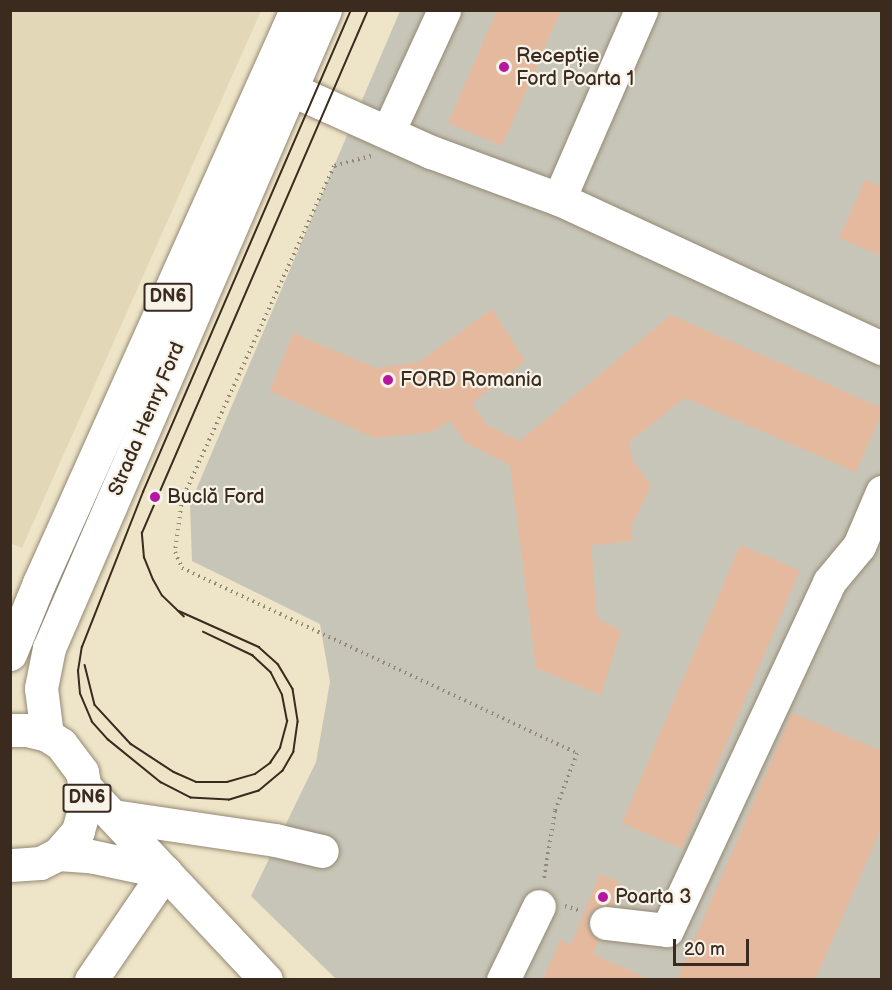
<!DOCTYPE html>
<html>
<head>
<meta charset="utf-8">
<style>
	body { margin:0 }
	#map { position:relative; width:892px; height:990px; overflow:hidden; background:#eee5c8; font-family:"Balsamiq Sans",sans-serif }
	div>[style] { position:absolute }
	.built>* { inset:0; background:#e2d7b7 }
	.industrial>* { inset:0; background:#c7c5b8 }
	.building>* { inset:0; background:#e5b99d; transform-origin:0 0 }
	.path>* { height:4px; margin-top:-2px; transform-origin:0; background:repeating-linear-gradient(90deg,#948873 0 1.5px,transparent 0 6px) }
	.roads { filter:drop-shadow(0 0 2px #948873) drop-shadow(0 0 2px #948873) }
	.minor>* { height:33px; margin:-16.5px; padding:0 16.5px; transform-origin:16.5px; border-radius:16.5px; background:#fff }
	.major>* { height:33px; margin:-16.5px; padding:0 16.5px; transform-origin:16.5px; border-radius:16.5px; background:#fff }
	.tram>* { height:1.5px; margin:-0.75px; padding:0 0.75px; transform-origin:0.75px; border-radius:0.75px; background:#3b2a1e }
	.dots>* { width:16px; height:16px; translate:-50% -50%; box-sizing:border-box; border:3px solid #f7f3e8; border-radius:50% }
	span { translate:-50% -50%; white-space:nowrap; text-align:center; line-height:1.15; -webkit-text-stroke:4.5px #f7f3e8; paint-order:stroke }
	.shield-label span { padding:2px 4px; background:#f7f3e8; border:2px solid; border-radius:4px; -webkit-text-stroke-width:0 }
	.shield-label { font-size:18px; color:#3b2a1e; font-weight:700 }
	.poi-label { font-size:20px; color:#3b2a1e }
	.left { translate:0 -50%; text-align:left }
	.street-label { font-size:20px; color:#3b2a1e }
	.frame { position:absolute; inset:0; border:12px solid #3b2a1e; pointer-events:none }
	.scale { position:absolute; left:673px; top:939px; width:76px; height:27px; box-sizing:border-box; border:3px solid #3b2a1e; border-top:0; padding-left:8px; font-size:18px; line-height:21px; white-space:nowrap; color:#3b2a1e; -webkit-text-stroke:4px #f7f3e8; paint-order:stroke }
</style>
</head>
<body>
<div id="map">
	<div class="built">
		<i style="clip-path:polygon(10px 11px,261px 11px,22px 548px,10px 543px)"></i>
	</div>
	<div class="industrial">
		<i style="clip-path:polygon(400px 11px,881px 11px,881px 979px,336px 979px,251px 896px,316px 762px,330px 682px,320px 624px,192px 561px,190px 504px)"></i>
	</div>
	<div class="building">
		<i style="clip-path:polygon(497px 10px,561px 10px,502px 146px,448px 123px)"></i>
		<i style="clip-path:polygon(865px 180px,882px 187px,882px 256px,839px 238px)"></i>
		<i style="clip-path:polygon(492px 309px,525px 361px,472px 403px,487px 425px,520px 441px,671px 315px,882px 408px,882px 412px,856px 472px,685px 398px,629px 442px,632px 459px,651px 486px,631px 527px,633px 541px,591px 545px,597px 618px,621px 631px,601px 695px,536px 668px,510px 465px,466px 443px,450px 421px,432px 432px,374px 438px,270px 391px,293px 333px,376px 368px,419px 362px)"></i>
		<i style="left:740px;top:545px;width:65px;height:302px;rotate:23deg"></i>
		<i style="clip-path:polygon(792px 713px,882px 751px,882px 826px,815px 980px,677px 980px)"></i>
		<i style="clip-path:polygon(600px 874px,621px 883px,613px 905px,599px 906px,591px 912px,587px 921px,589px 930px,599px 940px,593px 954px,651px 980px,543px 980px,560px 940px,571px 945px)"></i>
	</div>
	<div class="path">
		<i style="left:371px;top:156px;width:38px;rotate:165deg"></i>
		<i style="left:334px;top:166px;width:366px;rotate:114.5deg"></i>
		<i style="left:182px;top:499px;width:53px;rotate:97.5deg"></i>
		<i style="left:175px;top:552px;width:17px;rotate:66deg"></i>
		<i style="left:182px;top:568px;width:436px;rotate:25.1deg"></i>
		<i style="left:577px;top:753px;width:62px;rotate:110.8deg"></i>
		<i style="left:555px;top:811px;width:68px;rotate:99.3deg"></i>
		<i style="left:565px;top:906px;width:17px;rotate:17deg"></i>
	</div>
	<div class="roads">
		<div class="minor">
			<i style="left:290px;top:89px;width:154px;rotate:24.1deg"></i>
			<i style="left:431px;top:152px;width:136px;rotate:20.2deg"></i>
			<i style="left:559px;top:199px;width:356px;rotate:24.8deg"></i>
			<i style="left:388px;top:132px;width:134px;rotate:-65.3deg"></i>
			<i style="left:559px;top:199px;width:206px;rotate:-66.5deg"></i>
			<i style="left:86px;top:788px;width:263px;rotate:46.8deg"></i>
			<i style="left:113px;top:816px;width:164px;rotate:8.4deg"></i>
			<i style="left:275px;top:840px;width:48px;rotate:13.2deg"></i>
			<i style="left:58px;top:854px;width:32px;rotate:4deg"></i>
			<i style="left:90px;top:856px;width:77px;rotate:12deg"></i>
			<i style="left:606px;top:923px;width:61px;rotate:6.5deg"></i>
			<i style="left:667px;top:930px;width:384px;rotate:-65deg"></i>
			<i style="left:829px;top:582px;width:47px;rotate:-50.2deg"></i>
			<i style="left:859px;top:546px;width:59px;rotate:-66.9deg"></i>
			<i style="left:91px;top:980px;width:131px;rotate:-55.6deg"></i>
			<i style="left:503px;top:980px;width:82px;rotate:-64.1deg"></i>
		</div>
		<div class="major">
			<i style="left:10px;top:654px;width:77px;rotate:-67.8deg"></i>
			<i style="left:39px;top:583px;width:628px;rotate:-65.84deg"></i>
			<i style="left:10px;top:730px;width:17px"></i>
			<i style="left:27px;top:730px;width:21px;rotate:14deg"></i>
			<i style="left:47px;top:735px;width:17px;rotate:33deg"></i>
			<i style="left:61px;top:744px;width:35px;rotate:53deg"></i>
			<i style="left:82px;top:772px;width:27px;rotate:80deg"></i>
			<i style="left:87px;top:799px;width:33px;rotate:106deg"></i>
			<i style="left:78px;top:831px;width:30px;rotate:131deg"></i>
			<i style="left:58px;top:854px;width:20px;rotate:153deg"></i>
			<i style="left:40px;top:863px;width:30px;rotate:176deg"></i>
			<i style="left:47px;top:735px;width:47px;rotate:-97.3deg"></i>
			<i style="left:41px;top:688px;width:41px;rotate:-78.7deg"></i>
			<i style="left:49px;top:648px;width:695px;rotate:-66.61deg"></i>
		</div>
	</div>
	<div class="tram">
		<i style="left:179px;top:611px;width:88px;rotate:24.2deg"></i>
		<i style="left:259px;top:647px;width:25px;rotate:42deg"></i>
		<i style="left:278px;top:664px;width:29px;rotate:59deg"></i>
		<i style="left:293px;top:689px;width:33px;rotate:81deg"></i>
		<i style="left:298px;top:722px;width:30px;rotate:98deg"></i>
		<i style="left:294px;top:752px;width:22px;rotate:120deg"></i>
		<i style="left:283px;top:771px;width:31px;rotate:140deg"></i>
		<i style="left:259px;top:791px;width:31px;rotate:163deg"></i>
		<i style="left:229px;top:800px;width:38px;rotate:-177deg"></i>
		<i style="left:191px;top:798px;width:34px;rotate:-153deg"></i>
		<i style="left:161px;top:783px;width:68px;rotate:-140.9deg"></i>
		<i style="left:108px;top:740px;width:24px;rotate:-132deg"></i>
		<i style="left:92px;top:722px;width:30px;rotate:-113deg"></i>
		<i style="left:80px;top:694px;width:23px;rotate:-95deg"></i>
		<i style="left:78px;top:671px;width:24px;rotate:-81deg"></i>
		<i style="left:82px;top:647px;width:167px;rotate:-68.5deg"></i>
		<i style="left:143px;top:492px;width:525px;rotate:-66.66deg"></i>
		<i style="left:184px;top:617px;width:30px;rotate:-136deg"></i>
		<i style="left:162px;top:596px;width:18px;rotate:-119deg"></i>
		<i style="left:153px;top:580px;width:24px;rotate:-112deg"></i>
		<i style="left:144px;top:558px;width:25px;rotate:-95deg"></i>
		<i style="left:142px;top:533px;width:570px;rotate:-66.63deg"></i>
		<i style="left:85px;top:665px;width:41px;rotate:76deg"></i>
		<i style="left:95px;top:705px;width:53px;rotate:47.3deg"></i>
		<i style="left:131px;top:744px;width:51px;rotate:33.1deg"></i>
		<i style="left:174px;top:772px;width:24px;rotate:24deg"></i>
		<i style="left:196px;top:782px;width:31px"></i>
		<i style="left:227px;top:782px;width:29px;rotate:-16deg"></i>
		<i style="left:255px;top:774px;width:19px;rotate:-36deg"></i>
		<i style="left:270px;top:763px;width:18px;rotate:-56deg"></i>
		<i style="left:280px;top:748px;width:28px;rotate:-75deg"></i>
		<i style="left:287px;top:721px;width:26px;rotate:-101deg"></i>
		<i style="left:282px;top:695px;width:25px;rotate:-117deg"></i>
		<i style="left:271px;top:673px;width:25px;rotate:-137deg"></i>
		<i style="left:253px;top:656px;width:55px;rotate:-154.4deg"></i>
	</div>
	<div class="dots">
		<i style="left:504px;top:67px;background:#b5179e"></i>
		<i style="left:388px;top:380px;background:#b5179e"></i>
		<i style="left:155px;top:497px;background:#b5179e"></i>
		<i style="left:603px;top:897px;background:#b5179e"></i>
	</div>
	<div class="shield-label">
		<span style="left:168px;top:297px">DN6</span>
		<span style="left:87px;top:798px">DN6</span>
	</div>
	<div class="poi-label">
		<span class="left" style="left:516px;top:68px">Recepție<br>Ford Poarta 1</span>
		<span class="left" style="left:400px;top:380px">FORD Romania</span>
		<span class="left" style="left:167px;top:497px">Buclă Ford</span>
		<span class="left" style="left:615px;top:897px">Poarta 3</span>
	</div>
	<div class="street-label">
		<span style="left:147px;top:419px;rotate:-67deg">Strada Henry Ford</span>
	</div>
	<div class="frame"></div>
	<div class="scale">20 m</div>
</div>
</body>
</html>
